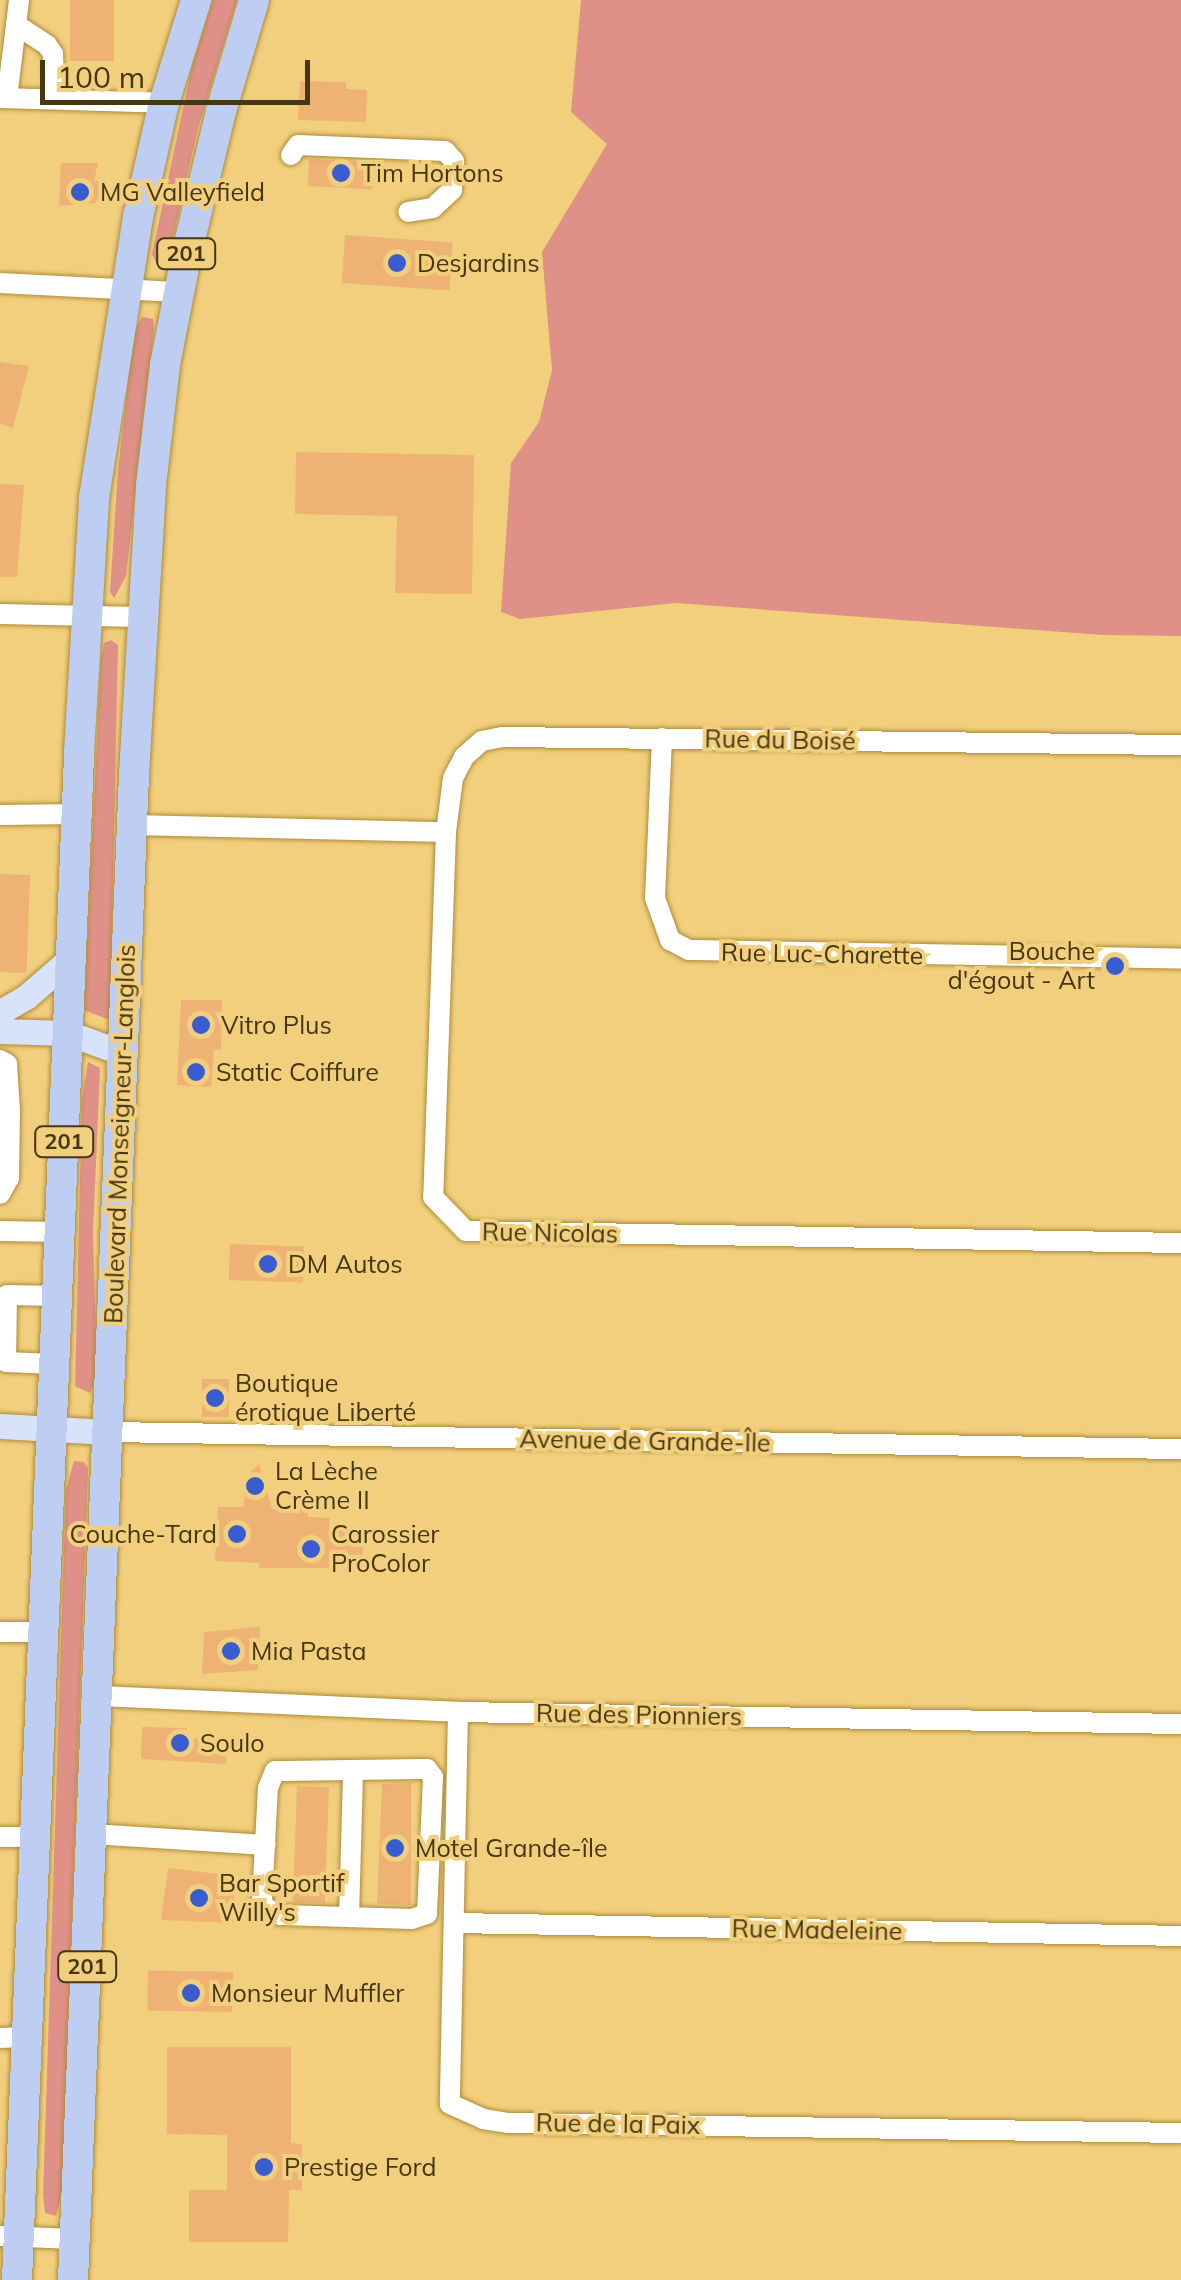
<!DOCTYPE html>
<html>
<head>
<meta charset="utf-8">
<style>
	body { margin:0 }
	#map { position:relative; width:1181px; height:2280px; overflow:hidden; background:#f2cf7d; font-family:Mulish,sans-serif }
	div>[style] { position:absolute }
	.green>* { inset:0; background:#df9188 }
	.building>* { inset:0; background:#eeb275; transform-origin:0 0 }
	.roads { filter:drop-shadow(0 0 2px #ad8b39) drop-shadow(0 0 2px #ad8b39) }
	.minor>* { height:20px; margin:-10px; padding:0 10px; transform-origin:10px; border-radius:10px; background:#fff }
	.major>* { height:25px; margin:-12.5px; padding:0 12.5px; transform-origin:12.5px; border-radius:12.5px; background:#d8e2f8 }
	.highway>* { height:30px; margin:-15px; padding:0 15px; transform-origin:15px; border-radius:15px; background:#becef3 }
	.dots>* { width:28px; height:28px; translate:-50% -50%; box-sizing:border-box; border:5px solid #f2cf7d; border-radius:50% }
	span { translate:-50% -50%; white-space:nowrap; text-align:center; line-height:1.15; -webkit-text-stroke:8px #f2cf7d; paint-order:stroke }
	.shield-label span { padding:2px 8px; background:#f2cf7d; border:2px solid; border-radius:8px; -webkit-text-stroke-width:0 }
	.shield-label { font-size:22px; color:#453714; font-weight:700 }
	.poi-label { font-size:25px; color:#453714 }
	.left { translate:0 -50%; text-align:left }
	.right { translate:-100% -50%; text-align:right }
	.street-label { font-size:25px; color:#453714 }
	.scale { position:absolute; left:40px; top:60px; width:270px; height:45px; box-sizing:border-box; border:5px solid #453714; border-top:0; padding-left:12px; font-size:30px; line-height:35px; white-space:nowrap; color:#453714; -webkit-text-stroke:8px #f2cf7d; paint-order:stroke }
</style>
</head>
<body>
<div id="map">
	<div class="green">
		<i style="clip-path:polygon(213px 0,237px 0,198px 128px,170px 251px,167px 261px,157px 265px,152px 254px,193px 62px)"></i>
		<i style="clip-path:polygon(581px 0,1181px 0,1181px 636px,1102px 635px,676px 603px,520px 619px,501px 612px,511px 463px,539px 422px,552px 370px,542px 252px,607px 144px,571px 112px)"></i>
		<i style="clip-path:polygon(142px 317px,153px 319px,154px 329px,126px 576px,114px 598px,110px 592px,118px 470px,134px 331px)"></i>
		<i style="clip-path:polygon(111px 640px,118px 645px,110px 1020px,84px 1010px,101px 658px,104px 643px)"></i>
		<i style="clip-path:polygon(88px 1062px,100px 1068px,93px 1233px,97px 1375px,90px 1393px,75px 1386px,82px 1098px)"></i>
		<i style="clip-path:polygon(74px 1461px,84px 1462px,88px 1468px,62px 2193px,56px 2216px,45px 2213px,43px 2195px,66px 1490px)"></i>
	</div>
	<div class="building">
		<i style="left:70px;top:0;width:44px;height:61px"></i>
		<i style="clip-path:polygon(300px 81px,346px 82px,346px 89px,367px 90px,366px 122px,298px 120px)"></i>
		<i style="left:309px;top:159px;width:64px;height:27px;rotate:3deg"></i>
		<i style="clip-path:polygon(61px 163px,98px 163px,94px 181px,103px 180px,96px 203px,59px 206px)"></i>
		<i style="left:345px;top:235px;width:108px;height:48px;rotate:4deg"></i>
		<i style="clip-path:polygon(0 362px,29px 366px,13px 428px,0 424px)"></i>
		<i style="clip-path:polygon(296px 452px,474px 455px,472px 594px,395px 593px,397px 516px,295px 514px)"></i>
		<i style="clip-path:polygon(0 484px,24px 485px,17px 577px,0 577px)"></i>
		<i style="left:30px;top:875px;width:98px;height:30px;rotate:92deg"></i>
		<i style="clip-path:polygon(181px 1000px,222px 1000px,221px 1050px,214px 1050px,211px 1087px,177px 1085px)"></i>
		<i style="left:230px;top:1244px;width:74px;height:36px;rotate:2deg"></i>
		<i style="left:202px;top:1379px;width:27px;height:38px"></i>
		<i style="clip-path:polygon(259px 1464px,272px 1509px,308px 1509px,308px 1517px,330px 1518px,329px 1528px,365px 1530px,361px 1568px,259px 1568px,259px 1563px,215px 1561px,218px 1507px,244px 1507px,245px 1477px)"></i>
		<i style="clip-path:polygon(260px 1627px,258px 1670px,202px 1674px,204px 1632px)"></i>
		<i style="clip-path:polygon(142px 1727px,187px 1728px,186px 1738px,227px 1740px,226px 1764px,141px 1759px)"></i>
		<i style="clip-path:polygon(411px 1783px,411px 1905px,377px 1904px,382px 1784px)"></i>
		<i style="left:297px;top:1786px;width:32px;height:116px;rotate:2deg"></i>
		<i style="clip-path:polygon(168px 1868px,235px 1876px,233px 1923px,161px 1920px)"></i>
		<i style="left:233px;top:1972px;width:40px;height:85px;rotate:91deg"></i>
		<i style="clip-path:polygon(167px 2047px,291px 2047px,291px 2143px,302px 2144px,302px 2190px,289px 2190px,288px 2242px,189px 2242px,189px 2190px,227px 2190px,227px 2135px,167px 2134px)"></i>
	</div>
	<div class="roads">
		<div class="minor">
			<i style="left:18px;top:26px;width:35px;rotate:33deg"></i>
			<i style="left:47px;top:45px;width:11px;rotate:56deg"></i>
			<i style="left:53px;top:54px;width:44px;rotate:87.4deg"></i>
			<i style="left:0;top:98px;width:164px;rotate:1.7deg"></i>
			<i style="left:7px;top:98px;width:99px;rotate:-83deg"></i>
			<i style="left:291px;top:155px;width:12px;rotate:-55deg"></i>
			<i style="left:298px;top:145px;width:147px;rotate:2.3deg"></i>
			<i style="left:445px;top:151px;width:13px;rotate:48deg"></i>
			<i style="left:454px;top:161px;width:29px;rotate:94deg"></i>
			<i style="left:452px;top:190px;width:26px;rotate:137deg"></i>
			<i style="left:433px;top:208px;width:25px;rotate:171deg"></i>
			<i style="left:0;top:283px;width:178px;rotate:2.9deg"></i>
			<i style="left:0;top:614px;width:141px;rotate:1.2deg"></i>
			<i style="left:662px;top:738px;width:160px;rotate:92.5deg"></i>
			<i style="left:655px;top:898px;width:45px;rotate:70.3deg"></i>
			<i style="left:670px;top:940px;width:21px;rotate:28deg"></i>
			<i style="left:689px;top:950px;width:492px;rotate:1deg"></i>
			<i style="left:0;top:815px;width:77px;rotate:-0.7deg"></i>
			<i style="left:132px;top:825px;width:314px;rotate:1.3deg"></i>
			<i style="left:446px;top:832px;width:365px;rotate:92deg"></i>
			<i style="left:433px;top:1197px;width:47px;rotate:45.9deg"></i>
			<i style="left:466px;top:1231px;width:715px;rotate:0.96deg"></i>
			<i style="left:446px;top:832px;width:54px;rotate:-82.6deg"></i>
			<i style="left:453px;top:778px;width:24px;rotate:-62deg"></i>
			<i style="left:464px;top:757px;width:24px;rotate:-42deg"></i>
			<i style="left:482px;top:741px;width:20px;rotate:-11deg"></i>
			<i style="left:502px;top:737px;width:679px;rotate:0.68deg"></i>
			<i style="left:0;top:1060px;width:8px;rotate:30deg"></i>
			<i style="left:7px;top:1064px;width:46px;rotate:86.3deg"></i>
			<i style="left:10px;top:1110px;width:68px;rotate:90.8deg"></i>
			<i style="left:9px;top:1178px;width:18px;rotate:119deg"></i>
			<i style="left:0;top:1231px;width:60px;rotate:1deg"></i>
			<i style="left:54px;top:1364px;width:48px;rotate:-177.6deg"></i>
			<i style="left:6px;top:1362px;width:67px;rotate:-89.1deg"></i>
			<i style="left:7px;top:1295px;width:51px;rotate:1.1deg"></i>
			<i style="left:108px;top:1432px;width:1073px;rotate:0.91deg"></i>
			<i style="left:0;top:1632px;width:43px"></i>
			<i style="left:98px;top:1696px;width:360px;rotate:2.5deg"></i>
			<i style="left:458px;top:1712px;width:723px;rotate:0.95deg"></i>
			<i style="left:458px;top:1712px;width:392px;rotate:91.2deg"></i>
			<i style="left:450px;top:2104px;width:36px;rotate:24deg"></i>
			<i style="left:483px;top:2119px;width:26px;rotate:9deg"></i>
			<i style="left:509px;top:2123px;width:672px;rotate:0.85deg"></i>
			<i style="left:427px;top:1769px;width:10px;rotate:53deg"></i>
			<i style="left:433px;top:1777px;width:137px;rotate:92.5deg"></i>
			<i style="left:427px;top:1914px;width:16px;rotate:162deg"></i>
			<i style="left:412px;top:1919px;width:131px;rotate:-178.3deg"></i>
			<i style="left:281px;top:1915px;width:17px;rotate:-156deg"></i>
			<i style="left:265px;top:1908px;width:8px;rotate:-113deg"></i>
			<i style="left:262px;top:1901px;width:113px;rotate:-87deg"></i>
			<i style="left:268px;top:1788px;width:18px;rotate:-68deg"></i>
			<i style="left:275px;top:1771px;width:152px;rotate:-0.8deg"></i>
			<i style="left:92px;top:1834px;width:174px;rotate:3.6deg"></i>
			<i style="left:0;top:1837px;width:35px"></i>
			<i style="left:349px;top:1917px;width:147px;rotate:-88.4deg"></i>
			<i style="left:454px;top:1923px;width:727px;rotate:1.02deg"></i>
			<i style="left:0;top:2038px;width:27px;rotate:-2deg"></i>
			<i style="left:0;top:2236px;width:75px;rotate:2.3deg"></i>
		</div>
		<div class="major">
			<i style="left:0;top:1012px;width:30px;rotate:-30deg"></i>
			<i style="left:26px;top:997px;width:60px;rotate:-40.9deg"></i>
			<i style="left:0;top:1031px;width:68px;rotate:1.7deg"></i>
			<i style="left:68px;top:1033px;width:59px;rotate:20deg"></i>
			<i style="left:0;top:1426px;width:108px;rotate:3.2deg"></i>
		</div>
		<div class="highway">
			<i style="left:17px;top:2280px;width:1528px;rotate:-87.67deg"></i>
			<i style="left:79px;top:753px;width:255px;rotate:-86.6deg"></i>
			<i style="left:94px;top:498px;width:284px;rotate:-81.1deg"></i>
			<i style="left:138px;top:217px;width:117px;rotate:-77.2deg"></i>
			<i style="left:164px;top:103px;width:108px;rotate:-72.7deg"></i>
			<i style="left:73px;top:2280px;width:1507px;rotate:-87.68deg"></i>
			<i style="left:134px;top:774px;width:289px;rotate:-86.6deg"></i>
			<i style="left:151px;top:485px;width:121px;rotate:-83.3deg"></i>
			<i style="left:165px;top:365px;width:115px;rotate:-79deg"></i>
			<i style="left:187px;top:252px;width:145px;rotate:-76.4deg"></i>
			<i style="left:221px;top:111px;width:116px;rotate:-73.4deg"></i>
		</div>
	</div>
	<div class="dots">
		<i style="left:341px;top:173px;background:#395dce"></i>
		<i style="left:80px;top:192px;background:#395dce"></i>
		<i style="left:397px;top:263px;background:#395dce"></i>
		<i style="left:1115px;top:966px;background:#395dce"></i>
		<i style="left:201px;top:1025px;background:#395dce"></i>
		<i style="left:196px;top:1072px;background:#395dce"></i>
		<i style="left:268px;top:1264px;background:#395dce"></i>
		<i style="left:215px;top:1398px;background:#395dce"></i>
		<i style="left:255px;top:1486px;background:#395dce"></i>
		<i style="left:237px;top:1534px;background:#395dce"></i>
		<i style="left:311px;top:1549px;background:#395dce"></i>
		<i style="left:231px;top:1651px;background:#395dce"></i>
		<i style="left:180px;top:1743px;background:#395dce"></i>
		<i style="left:395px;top:1848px;background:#395dce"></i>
		<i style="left:199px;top:1898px;background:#395dce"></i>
		<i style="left:191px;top:1993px;background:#395dce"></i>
		<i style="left:264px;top:2167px;background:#395dce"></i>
	</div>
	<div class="shield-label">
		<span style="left:186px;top:254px">201</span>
		<span style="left:64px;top:1142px">201</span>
		<span style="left:87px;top:1967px">201</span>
	</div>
	<div class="poi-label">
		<span class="left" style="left:361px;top:173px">Tim Hortons</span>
		<span class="left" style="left:100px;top:192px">MG Valleyfield</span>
		<span class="left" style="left:417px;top:263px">Desjardins</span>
		<span class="right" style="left:1095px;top:966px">Bouche<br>d'égout - Art</span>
		<span class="left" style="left:221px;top:1025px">Vitro Plus</span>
		<span class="left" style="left:216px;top:1072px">Static Coiffure</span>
		<span class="left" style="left:288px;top:1264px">DM Autos</span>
		<span class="left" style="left:235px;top:1398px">Boutique<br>érotique Liberté</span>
		<span class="left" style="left:275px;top:1486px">La Lèche<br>Crème II</span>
		<span class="right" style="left:217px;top:1534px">Couche-Tard</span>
		<span class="left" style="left:331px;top:1549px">Carossier<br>ProColor</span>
		<span class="left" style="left:251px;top:1651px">Mia Pasta</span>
		<span class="left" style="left:200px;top:1743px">Soulo</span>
		<span class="left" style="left:415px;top:1848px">Motel Grande-île</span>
		<span class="left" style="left:219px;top:1898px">Bar Sportif<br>Willy's</span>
		<span class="left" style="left:211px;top:1993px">Monsieur Muffler</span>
		<span class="left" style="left:284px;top:2167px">Prestige Ford</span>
	</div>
	<div class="street-label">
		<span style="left:780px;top:740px;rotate:1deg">Rue du Boisé</span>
		<span style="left:822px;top:954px;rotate:1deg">Rue Luc-Charette</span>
		<span style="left:120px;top:1134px;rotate:-88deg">Boulevard Monseigneur-Langlois</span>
		<span style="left:550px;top:1233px;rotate:1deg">Rue Nicolas</span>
		<span style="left:645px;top:1441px;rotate:1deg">Avenue de Grande-Île</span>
		<span style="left:639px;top:1715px;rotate:1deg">Rue des Pionniers</span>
		<span style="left:817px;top:1930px;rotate:1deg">Rue Madeleine</span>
		<span style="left:618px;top:2124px;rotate:1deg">Rue de la Paix</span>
	</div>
	<div class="scale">100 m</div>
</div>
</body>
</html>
